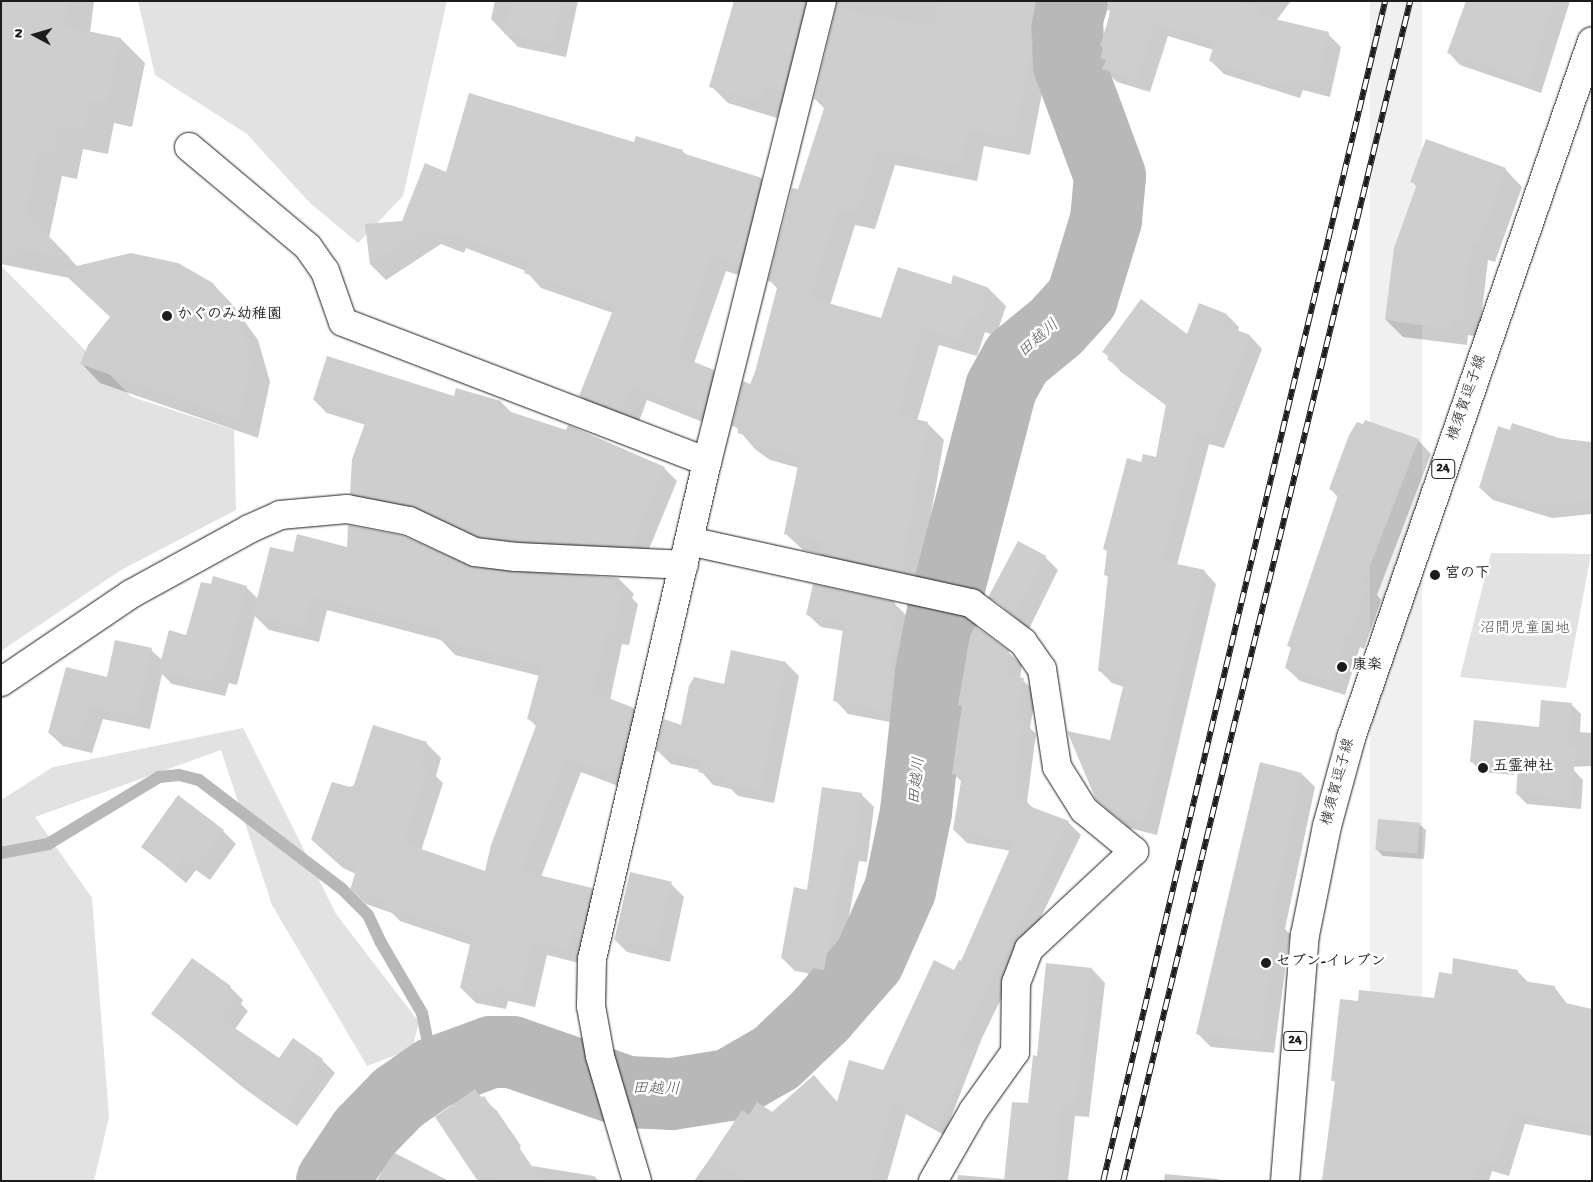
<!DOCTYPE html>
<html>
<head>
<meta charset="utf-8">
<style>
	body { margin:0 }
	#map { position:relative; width:1593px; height:1182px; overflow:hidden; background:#fff; font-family:"Gochi Hand","Klee One",sans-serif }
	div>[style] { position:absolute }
	.built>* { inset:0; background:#f0f0f0; transform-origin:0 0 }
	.green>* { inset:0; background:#e2e2e2 }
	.shadow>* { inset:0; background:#0003 }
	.stream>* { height:12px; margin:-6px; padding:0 6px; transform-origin:6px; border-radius:6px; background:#b8b8b8 }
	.river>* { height:72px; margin:-36px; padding:0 36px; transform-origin:36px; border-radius:36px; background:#b8b8b8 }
	.building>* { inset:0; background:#cecece; transform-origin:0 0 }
	.roads { filter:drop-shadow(0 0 1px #1c1c1c) drop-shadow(0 0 1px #1c1c1c) }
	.minor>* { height:28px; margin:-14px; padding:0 14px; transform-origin:14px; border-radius:14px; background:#fff }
	.primary>* { height:28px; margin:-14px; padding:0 14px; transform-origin:14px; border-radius:14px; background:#fff }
	.rail>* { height:5.5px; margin-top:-2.75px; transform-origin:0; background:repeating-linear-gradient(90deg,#fff 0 11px,#1c1c1c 0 22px); box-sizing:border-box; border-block:1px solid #1c1c1c }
	.dots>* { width:14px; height:14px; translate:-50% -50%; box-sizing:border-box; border:2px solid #fff; border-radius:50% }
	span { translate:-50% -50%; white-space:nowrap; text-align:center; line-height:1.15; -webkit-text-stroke:5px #fff; paint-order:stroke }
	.shield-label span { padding:1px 4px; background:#fff; border:1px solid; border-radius:4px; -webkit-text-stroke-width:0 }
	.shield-label { font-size:14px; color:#1c1c1c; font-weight:700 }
	.poi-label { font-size:15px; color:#1c1c1c; font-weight:700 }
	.left { translate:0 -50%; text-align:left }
	.street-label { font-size:15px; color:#1c1c1c }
	.park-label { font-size:15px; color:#575757 }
	.water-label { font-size:16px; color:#5a5a5a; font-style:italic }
	.frame { position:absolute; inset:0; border:2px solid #1c1c1c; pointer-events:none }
	.north { position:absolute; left:10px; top:10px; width:50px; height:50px; -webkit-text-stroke:4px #fff; paint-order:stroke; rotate:276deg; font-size:14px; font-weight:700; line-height:20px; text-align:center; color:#1c1c1c }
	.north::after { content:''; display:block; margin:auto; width:18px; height:22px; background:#1c1c1c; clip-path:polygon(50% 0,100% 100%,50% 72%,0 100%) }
</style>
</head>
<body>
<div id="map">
	<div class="built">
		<i style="left:1370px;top:1px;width:52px;height:1213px"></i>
	</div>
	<div class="green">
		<i style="clip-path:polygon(138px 1px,447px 1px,403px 196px,358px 243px,309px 202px,247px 134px,155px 75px)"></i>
		<i style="clip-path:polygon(1px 266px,132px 397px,234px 430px,236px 510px,121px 570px,1px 651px)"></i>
		<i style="clip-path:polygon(1491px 553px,1591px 554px,1566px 688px,1460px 677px)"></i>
		<i style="clip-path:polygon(243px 728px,336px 914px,419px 1022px,412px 1049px,367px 1066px,272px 905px,221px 750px,35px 817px,92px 898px,109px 1117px,94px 1181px,1px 1181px,1px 800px,53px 767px)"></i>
	</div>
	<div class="shadow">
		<i style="clip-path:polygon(1px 1px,94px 1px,90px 33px,121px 39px,145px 63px,132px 127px,114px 123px,108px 154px,83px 149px,77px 179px,62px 176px,49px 238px,78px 267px,213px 284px,232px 304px,258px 340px,270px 382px,258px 438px,100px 383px,82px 364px,111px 317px,69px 278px,1px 264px)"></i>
		<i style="clip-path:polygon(495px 1px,578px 1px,566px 57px,518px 47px,491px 19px)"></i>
		<i style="clip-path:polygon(735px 1px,1056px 1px,1046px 53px,1049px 57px,1030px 155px,984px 146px,977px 181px,895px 165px,875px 229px,855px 225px,830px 305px,882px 319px,951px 286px,989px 289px,1006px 306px,996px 336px,985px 332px,977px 356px,939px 345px,917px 421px,927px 423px,944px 440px,918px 588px,837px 570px,821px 554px,803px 550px,786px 534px,799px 468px,770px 460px,756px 450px,734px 425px,757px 372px,778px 289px,770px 281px,825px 109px,815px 99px,837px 4px,827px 7px,800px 108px,782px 103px,777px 118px,728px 103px,711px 86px)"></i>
		<i style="clip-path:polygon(1112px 1px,1291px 1px,1276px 21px,1328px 34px,1341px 47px,1330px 97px,1303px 90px,1300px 98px,1224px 74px,1211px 61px,1214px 50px,1168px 36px,1150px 92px,1117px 82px,1104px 69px,1106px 62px,1101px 57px)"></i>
		<i style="clip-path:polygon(1468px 1px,1570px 1px,1541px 93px,1460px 65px,1449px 53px)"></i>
		<i style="clip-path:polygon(635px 143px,682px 151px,688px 156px,761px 179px,776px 195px,755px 280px,726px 271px,694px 363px,713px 371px,729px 386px,718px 428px,647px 400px,637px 427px,596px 411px,581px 396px,613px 313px,541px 288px,526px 271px,466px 248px,464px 253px,441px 244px,386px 280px,371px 265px,367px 225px,403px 222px,447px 173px)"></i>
		<i style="clip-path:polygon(1505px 169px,1522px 187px,1495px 262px,1488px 260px,1479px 337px,1468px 335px,1467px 345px,1403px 337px,1386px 320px,1417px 187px,1412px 181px)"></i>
		<i style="clip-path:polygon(1227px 315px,1239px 327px,1238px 332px,1250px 336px,1262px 349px,1224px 448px,1209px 444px,1177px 565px,1204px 571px,1216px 584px,1157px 835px,1129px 828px,1108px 809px,1111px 742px,1124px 687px,1112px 683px,1099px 670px,1109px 578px,1105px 574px,1108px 552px,1104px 549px,1142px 463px,1157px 459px,1167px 406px,1121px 372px,1104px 352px,1188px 336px)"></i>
		<i style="clip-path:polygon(457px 390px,501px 402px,513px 414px,664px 468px,677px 481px,645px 559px,494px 549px,364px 506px,351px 493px,366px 425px,327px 413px,314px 400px,455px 397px)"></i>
		<i style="clip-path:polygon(1511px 431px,1592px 443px,1592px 514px,1552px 518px,1493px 500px,1480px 488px)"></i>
		<i style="clip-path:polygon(1418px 440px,1431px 454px,1377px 595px,1381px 600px,1364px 649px,1360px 647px,1345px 695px,1300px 681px,1286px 668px,1292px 649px,1289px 646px,1338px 497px,1330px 489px)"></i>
		<i style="clip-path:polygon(348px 548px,473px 569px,619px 579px,634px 594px,632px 598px,638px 604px,629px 645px,622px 644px,610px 700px,633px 709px,649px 724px,626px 789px,581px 772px,541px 877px,592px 889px,607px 904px,583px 964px,547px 955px,535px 1007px,508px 1001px,506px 1009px,476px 1003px,461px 988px,471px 945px,400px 921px,392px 913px,366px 904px,351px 889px,356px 874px,343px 868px,312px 840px,350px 789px,426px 743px,441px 758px,436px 776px,443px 783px,421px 851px,486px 873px,537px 727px,528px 718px,540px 676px,455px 655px,441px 640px,327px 610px,319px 642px,269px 630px,255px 616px,237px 685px,229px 683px,225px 696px,172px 684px,162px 674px,150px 729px,103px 719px,92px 753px,63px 746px,49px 733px,108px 679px,151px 650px,162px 660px,187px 636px,212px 586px,246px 587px,258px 599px,294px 554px)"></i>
		<i style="clip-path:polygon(1045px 557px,1058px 570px,1029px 629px,991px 597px)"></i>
		<i style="clip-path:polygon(894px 603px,908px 617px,910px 625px,906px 642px,911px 647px,903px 684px,907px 687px,900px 724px,848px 714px,835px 700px,844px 631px,821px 627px,807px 614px)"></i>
		<i style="clip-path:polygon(732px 652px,786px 663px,799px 676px,774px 803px,738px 796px,731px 789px,713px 785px,700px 770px,671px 764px,658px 751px,725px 685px)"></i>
		<i style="clip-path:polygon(1008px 652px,1022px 665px,1020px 678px,1036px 692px,1030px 728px,1036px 734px,1027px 802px,1034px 809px,1068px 822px,1081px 835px,982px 1038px,944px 1135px,906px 1114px,887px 1181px,694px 1181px,743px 1112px,750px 1116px,772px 1114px,826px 1090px,838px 1103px,883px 1071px,962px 963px,1011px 851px,967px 843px,954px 830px,962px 782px,954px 774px,963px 708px,959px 705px)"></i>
		<i style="clip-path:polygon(1571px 704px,1581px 714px,1580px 732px,1592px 733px,1592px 766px,1571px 767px,1583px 780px,1581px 809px,1527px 804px,1517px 794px,1520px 769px,1515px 769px,1514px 775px,1482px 772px,1472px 762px,1540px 728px)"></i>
		<i style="clip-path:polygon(1302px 774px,1315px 787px,1285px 929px,1290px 934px,1274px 1053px,1211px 1047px,1198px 1034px)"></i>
		<i style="clip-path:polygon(861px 794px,874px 807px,867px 862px,859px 861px,837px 982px,812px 978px,807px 973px,795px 971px,782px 958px,809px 891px)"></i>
		<i style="clip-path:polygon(1419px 824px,1426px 830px,1424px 859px,1383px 856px,1376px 849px)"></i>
		<i style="clip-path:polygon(223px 831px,236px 844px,210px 880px,196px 870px,186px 883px,142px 846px)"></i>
		<i style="clip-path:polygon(671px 884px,684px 897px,670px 962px,627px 952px,614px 939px)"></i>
		<i style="clip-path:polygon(1092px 969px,1105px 983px,1089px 1117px,1075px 1116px,1068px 1181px,957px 1181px,958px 1175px,1005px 1179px,1030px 1105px)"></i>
		<i style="clip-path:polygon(1517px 971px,1530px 984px,1555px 988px,1568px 1005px,1592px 1010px,1592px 1136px,1525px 1124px,1509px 1176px,1492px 1171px,1489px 1181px,1322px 1181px,1336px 1083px,1333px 1080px,1359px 1002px,1435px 999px,1453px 975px)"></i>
		<i style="clip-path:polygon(230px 987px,243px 1000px,241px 1004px,248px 1011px,235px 1029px,279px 1060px,322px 1060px,335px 1073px,297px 1126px,245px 1089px,153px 1014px)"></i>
		<i style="clip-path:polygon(475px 1091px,497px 1111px,521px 1146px,503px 1181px,479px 1181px,437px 1117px)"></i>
		<i style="clip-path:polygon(391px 1151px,449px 1181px,377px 1181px)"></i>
		<i style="clip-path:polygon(532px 1166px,594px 1176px,599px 1181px,529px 1181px)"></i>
		<i style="clip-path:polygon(1165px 1174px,1218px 1179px,1220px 1181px,1164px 1181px)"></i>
	</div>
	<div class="stream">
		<i style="left:1px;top:853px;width:48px;rotate:-10.8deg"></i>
		<i style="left:48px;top:844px;width:130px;rotate:-31.1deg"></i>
		<i style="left:159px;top:777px;width:20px;rotate:-6deg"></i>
		<i style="left:179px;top:775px;width:21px;rotate:14deg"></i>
		<i style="left:199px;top:780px;width:178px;rotate:37.3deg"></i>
		<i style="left:341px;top:888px;width:38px;rotate:45deg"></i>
		<i style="left:368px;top:915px;width:29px;rotate:65deg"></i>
		<i style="left:380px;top:941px;width:83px;rotate:59.7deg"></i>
		<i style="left:422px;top:1013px;width:61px;rotate:78.7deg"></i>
	</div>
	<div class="river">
		<i style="left:332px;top:1181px;width:58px;rotate:-56.3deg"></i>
		<i style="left:364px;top:1133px;width:49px;rotate:-45.8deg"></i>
		<i style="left:398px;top:1098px;width:44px;rotate:-34.8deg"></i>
		<i style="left:434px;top:1073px;width:61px;rotate:-20.2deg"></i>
		<i style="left:491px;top:1052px;width:21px"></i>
		<i style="left:512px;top:1052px;width:122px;rotate:19.2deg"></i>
		<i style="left:627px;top:1092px;width:45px;rotate:2.5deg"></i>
		<i style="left:672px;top:1094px;width:58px;rotate:-9deg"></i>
		<i style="left:729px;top:1085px;width:54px;rotate:-29.9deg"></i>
		<i style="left:776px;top:1058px;width:62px;rotate:-43.7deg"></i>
		<i style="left:821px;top:1015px;width:73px;rotate:-48.9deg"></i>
		<i style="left:869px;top:960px;width:77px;rotate:-66.1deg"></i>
		<i style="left:900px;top:890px;width:80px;rotate:-78.4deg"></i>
		<i style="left:916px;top:812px;width:140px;rotate:-83.8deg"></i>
		<i style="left:931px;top:673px;width:63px;rotate:-79deg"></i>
		<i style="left:943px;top:611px;width:230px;rotate:-75.4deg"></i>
		<i style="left:1001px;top:388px;width:33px;rotate:-61deg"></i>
		<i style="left:1017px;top:359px;width:50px;rotate:-39.4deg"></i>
		<i style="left:1056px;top:327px;width:39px;rotate:-48deg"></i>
		<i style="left:1082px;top:298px;width:82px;rotate:-72.9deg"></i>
		<i style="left:1106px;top:220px;width:44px;rotate:-84.8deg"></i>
		<i style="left:1110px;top:176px;width:118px;rotate:-110.3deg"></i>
		<i style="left:1069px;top:65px;width:46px;rotate:-92.5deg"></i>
		<i style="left:1067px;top:19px;width:19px;rotate:-74deg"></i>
	</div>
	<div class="building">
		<i style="clip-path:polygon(1px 1px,69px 1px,64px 26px,121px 38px,107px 103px,90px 100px,84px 130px,59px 125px,53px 155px,38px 152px,26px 213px,71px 259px,18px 249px,16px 258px,1px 257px)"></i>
		<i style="clip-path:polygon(511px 1px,562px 1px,553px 44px,504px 34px)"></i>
		<i style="clip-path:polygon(734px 1px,806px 1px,783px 91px,765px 87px,761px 102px,709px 87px)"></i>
		<i style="clip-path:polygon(939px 1px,1036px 1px,1029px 38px,1033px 39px,1014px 139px,967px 130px,961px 165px,878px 149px,858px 213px,838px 209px,810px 298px,881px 318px,898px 267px,951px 284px,953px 275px,989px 288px,979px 320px,968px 316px,960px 340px,922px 328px,898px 415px,928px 422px,901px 572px,819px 554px,822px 541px,784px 534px,800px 456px,752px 444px,753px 437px,737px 433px,739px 428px,732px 426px,743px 381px,750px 384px,755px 372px,778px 284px,768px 281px,792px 188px,798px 189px,826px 102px,814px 99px,836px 8px,934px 26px)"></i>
		<i style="clip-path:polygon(1109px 1px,1240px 1px,1261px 8px,1258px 15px,1329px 32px,1317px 84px,1289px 78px,1287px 85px,1258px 79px,1259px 76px,1209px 61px,1215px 42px,1155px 24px,1137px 80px,1102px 69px,1106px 60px,1100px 58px,1103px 48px,1100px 46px,1111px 11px,1107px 10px)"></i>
		<i style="clip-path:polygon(1466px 1px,1554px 1px,1529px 82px,1447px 53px)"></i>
		<i style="clip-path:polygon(469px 93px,634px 142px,636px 136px,683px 150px,682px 153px,762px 178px,740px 265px,711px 256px,677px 355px,714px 370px,703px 414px,632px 386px,621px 412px,579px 396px,615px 305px,524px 273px,528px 262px,451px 233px,449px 238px,425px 229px,370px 265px,365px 224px,402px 221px,425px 163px,446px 172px)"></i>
		<i style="clip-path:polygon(1426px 139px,1506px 168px,1478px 246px,1472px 243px,1462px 320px,1451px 319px,1450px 329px,1385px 320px,1394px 248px,1417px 184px,1410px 182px)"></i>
		<i style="clip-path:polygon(131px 253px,178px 263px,213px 283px,239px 319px,251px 362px,239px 420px,80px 364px,88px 345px,110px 317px,60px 270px)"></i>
		<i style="clip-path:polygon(1141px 299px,1187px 334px,1199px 303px,1227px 314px,1223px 325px,1250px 335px,1211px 437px,1196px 432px,1163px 561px,1205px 570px,1145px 823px,1115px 816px,1096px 800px,1067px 731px,1110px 740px,1125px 679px,1098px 671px,1108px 576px,1104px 575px,1107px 550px,1103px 549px,1127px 458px,1141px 462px,1143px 454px,1156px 457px,1166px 404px,1107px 359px,1109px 356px,1102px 352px)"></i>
		<i style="clip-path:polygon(327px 356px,454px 396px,456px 388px,501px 401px,499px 408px,566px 430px,568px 425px,665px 467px,632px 547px,479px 537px,415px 507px,350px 494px,352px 459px,367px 418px,313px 400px)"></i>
		<i style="clip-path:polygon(1365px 420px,1419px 439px,1363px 584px,1368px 585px,1351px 636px,1346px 635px,1332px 683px,1285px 668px,1291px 647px,1287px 646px,1337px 498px,1337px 493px,1329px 489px,1349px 435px,1357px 422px,1363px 424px)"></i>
		<i style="clip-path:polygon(1512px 423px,1562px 439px,1592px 442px,1592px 500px,1539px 506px,1479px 488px,1498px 426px,1510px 430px)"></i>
		<i style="clip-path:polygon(348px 525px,404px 536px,473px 567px,619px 578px,615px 586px,623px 588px,614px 631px,607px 630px,593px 692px,634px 708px,626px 745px,623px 744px,611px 774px,566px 757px,522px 871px,592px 888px,582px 932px,573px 930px,568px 950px,532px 941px,521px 993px,493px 987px,491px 995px,460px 988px,472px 936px,383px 906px,385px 902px,350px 890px,357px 868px,326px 853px,328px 847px,311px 840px,332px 782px,350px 787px,354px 785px,373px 725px,427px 742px,420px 765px,428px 767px,404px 843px,485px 871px,491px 845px,537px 723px,527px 719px,541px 666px,439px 640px,441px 630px,312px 596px,305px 628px,253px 615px,270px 547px,293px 552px,297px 534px,347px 547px)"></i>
		<i style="left:1018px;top:541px;width:32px;height:64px;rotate:28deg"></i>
		<i style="clip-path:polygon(213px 576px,247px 586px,224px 672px,216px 670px,212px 683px,158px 671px,169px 630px,186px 635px,201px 582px,211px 584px)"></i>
		<i style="clip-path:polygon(813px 584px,895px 602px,893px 610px,897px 611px,893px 632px,898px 633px,890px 672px,894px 673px,887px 711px,833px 701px,844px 621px,806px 615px)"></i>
		<i style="clip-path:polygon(975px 626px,1009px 651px,1006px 675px,1024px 678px,1016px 719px,1023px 720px,1014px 794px,1022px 796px,1021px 803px,1069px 821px,959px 1048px,975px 1049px,938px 1126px,893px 1102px,871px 1181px,747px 1181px,711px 1157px,742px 1110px,749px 1115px,757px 1102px,772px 1112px,814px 1075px,837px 1102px,849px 1060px,883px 1070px,934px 960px,954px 970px,959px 960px,961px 961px,1013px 842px,953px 830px,962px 775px,952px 774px,962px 706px,958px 705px,970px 636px)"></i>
		<i style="clip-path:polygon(115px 640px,152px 648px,137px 717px,90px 706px,79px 740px,48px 733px,66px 667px,107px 677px)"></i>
		<i style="clip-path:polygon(731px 650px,786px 662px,761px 791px,724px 783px,725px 778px,698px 772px,701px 760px,656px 751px,664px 719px,681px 725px,689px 686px,694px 677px,724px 684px)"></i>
		<i style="clip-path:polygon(1541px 700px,1572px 703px,1568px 746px,1576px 747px,1571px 800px,1516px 794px,1518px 767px,1470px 762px,1474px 720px,1539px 727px)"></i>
		<i style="clip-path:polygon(1260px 762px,1302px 773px,1271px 919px,1277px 919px,1261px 1040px,1196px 1034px)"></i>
		<i style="clip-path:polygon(822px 787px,862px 793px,854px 850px,846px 849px,824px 970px,797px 965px,798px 962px,781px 958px,794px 887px,807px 890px)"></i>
		<i style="clip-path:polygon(178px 795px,224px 830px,196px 868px,182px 858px,173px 871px,141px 847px)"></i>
		<i style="left:1378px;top:819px;width:42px;height:31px;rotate:5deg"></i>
		<i style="left:630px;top:872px;width:43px;height:69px;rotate:13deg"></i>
		<i style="clip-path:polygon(192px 958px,231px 986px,228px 991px,235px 997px,220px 1018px,279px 1058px,293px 1038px,323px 1059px,283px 1114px,151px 1014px)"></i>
		<i style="clip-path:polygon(1453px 958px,1518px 970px,1517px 980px,1555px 986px,1557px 1001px,1592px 1009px,1592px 1126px,1512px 1113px,1497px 1165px,1480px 1160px,1473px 1181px,1322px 1181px,1335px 1081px,1331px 1081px,1340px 999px,1358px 1001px,1359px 990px,1434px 998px,1439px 972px,1452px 974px)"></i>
		<i style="clip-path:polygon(1046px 963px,1092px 968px,1076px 1104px,1062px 1103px,1054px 1181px,1004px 1181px,1012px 1102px,1028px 1103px,1033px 1055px,1037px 1056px)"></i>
		<i style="clip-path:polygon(475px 1089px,481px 1098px,484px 1096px,542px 1181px,495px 1181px,490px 1171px,477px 1180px,435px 1117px)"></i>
	</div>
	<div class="roads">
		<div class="minor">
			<i style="left:189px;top:147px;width:155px;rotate:40deg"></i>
			<i style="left:308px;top:247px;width:29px;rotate:55deg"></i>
			<i style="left:325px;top:271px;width:54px;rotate:70.6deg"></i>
			<i style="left:343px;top:322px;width:390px;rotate:21deg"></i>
			<i style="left:689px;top:541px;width:289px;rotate:12.4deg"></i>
			<i style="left:971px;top:603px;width:65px;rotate:36.9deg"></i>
			<i style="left:1023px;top:642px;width:33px;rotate:55deg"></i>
			<i style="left:1042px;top:669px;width:99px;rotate:81.3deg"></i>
			<i style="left:1057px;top:767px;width:51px;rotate:57.9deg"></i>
			<i style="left:1084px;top:810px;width:65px;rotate:39.4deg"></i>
			<i style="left:1134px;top:851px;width:144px;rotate:137deg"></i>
			<i style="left:1029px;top:949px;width:36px;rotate:111deg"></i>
			<i style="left:1016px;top:983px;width:69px;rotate:90.8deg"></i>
			<i style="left:1015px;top:1052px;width:72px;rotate:125.4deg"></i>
			<i style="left:973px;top:1111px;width:81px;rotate:119.7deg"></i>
			<i style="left:1px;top:682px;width:157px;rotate:-34.1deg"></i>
			<i style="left:131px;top:594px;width:135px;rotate:-28.8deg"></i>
			<i style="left:249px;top:529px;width:34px;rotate:-24deg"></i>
			<i style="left:280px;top:515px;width:67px;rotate:-5.1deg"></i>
			<i style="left:347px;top:509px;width:63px;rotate:11deg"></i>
			<i style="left:409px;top:521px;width:73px;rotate:25.2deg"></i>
			<i style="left:475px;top:552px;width:41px;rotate:7deg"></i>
			<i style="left:516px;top:557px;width:168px;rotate:2.7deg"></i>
			<i style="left:637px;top:1181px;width:130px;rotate:-106.5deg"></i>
			<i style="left:600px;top:1056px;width:51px;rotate:-100.2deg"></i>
			<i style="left:591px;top:1006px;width:47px;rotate:-88.8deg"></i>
			<i style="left:592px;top:959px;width:510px;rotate:-76.97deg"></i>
			<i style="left:707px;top:462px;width:475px;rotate:-76deg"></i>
		</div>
		<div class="primary">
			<i style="left:1285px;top:1181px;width:247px;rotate:-85.4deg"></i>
			<i style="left:1305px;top:935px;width:111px;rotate:-78.6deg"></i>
			<i style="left:1327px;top:826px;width:91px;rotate:-74.7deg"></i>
			<i style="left:1351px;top:738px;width:737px;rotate:-70.93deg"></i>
		</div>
	</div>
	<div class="rail">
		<i style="left:1103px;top:1181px;width:1213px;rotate:-76.56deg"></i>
		<i style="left:1123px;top:1181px;width:1214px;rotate:-76.33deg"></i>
	</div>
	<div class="dots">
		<i style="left:167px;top:316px;background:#1c1c1c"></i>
		<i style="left:1435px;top:575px;background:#1c1c1c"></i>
		<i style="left:1342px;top:667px;background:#1c1c1c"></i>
		<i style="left:1483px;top:768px;background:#1c1c1c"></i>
		<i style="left:1266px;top:963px;background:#1c1c1c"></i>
	</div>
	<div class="shield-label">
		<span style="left:1443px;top:469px">24</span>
		<span style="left:1295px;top:1041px">24</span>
	</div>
	<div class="poi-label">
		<span class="left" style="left:177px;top:316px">かぐのみ幼稚園</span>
		<span class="left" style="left:1445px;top:575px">宮の下</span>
		<span class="left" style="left:1352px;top:667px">康楽</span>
		<span class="left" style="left:1493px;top:768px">五霊神社</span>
		<span class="left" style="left:1276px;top:963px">セブン-イレブン</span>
	</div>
	<div class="street-label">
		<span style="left:1468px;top:398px;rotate:-71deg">横須賀逗子線</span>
		<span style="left:1339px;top:782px;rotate:-75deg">横須賀逗子線</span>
	</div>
	<div class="park-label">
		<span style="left:1525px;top:630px">沼間児童園地</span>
	</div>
	<div class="water-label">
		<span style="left:1040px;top:340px;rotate:-42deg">田越川</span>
		<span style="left:919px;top:781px;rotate:-84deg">田越川</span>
		<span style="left:656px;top:1091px;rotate:1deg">田越川</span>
	</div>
	<div class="frame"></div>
	<div class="north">N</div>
</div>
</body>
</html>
